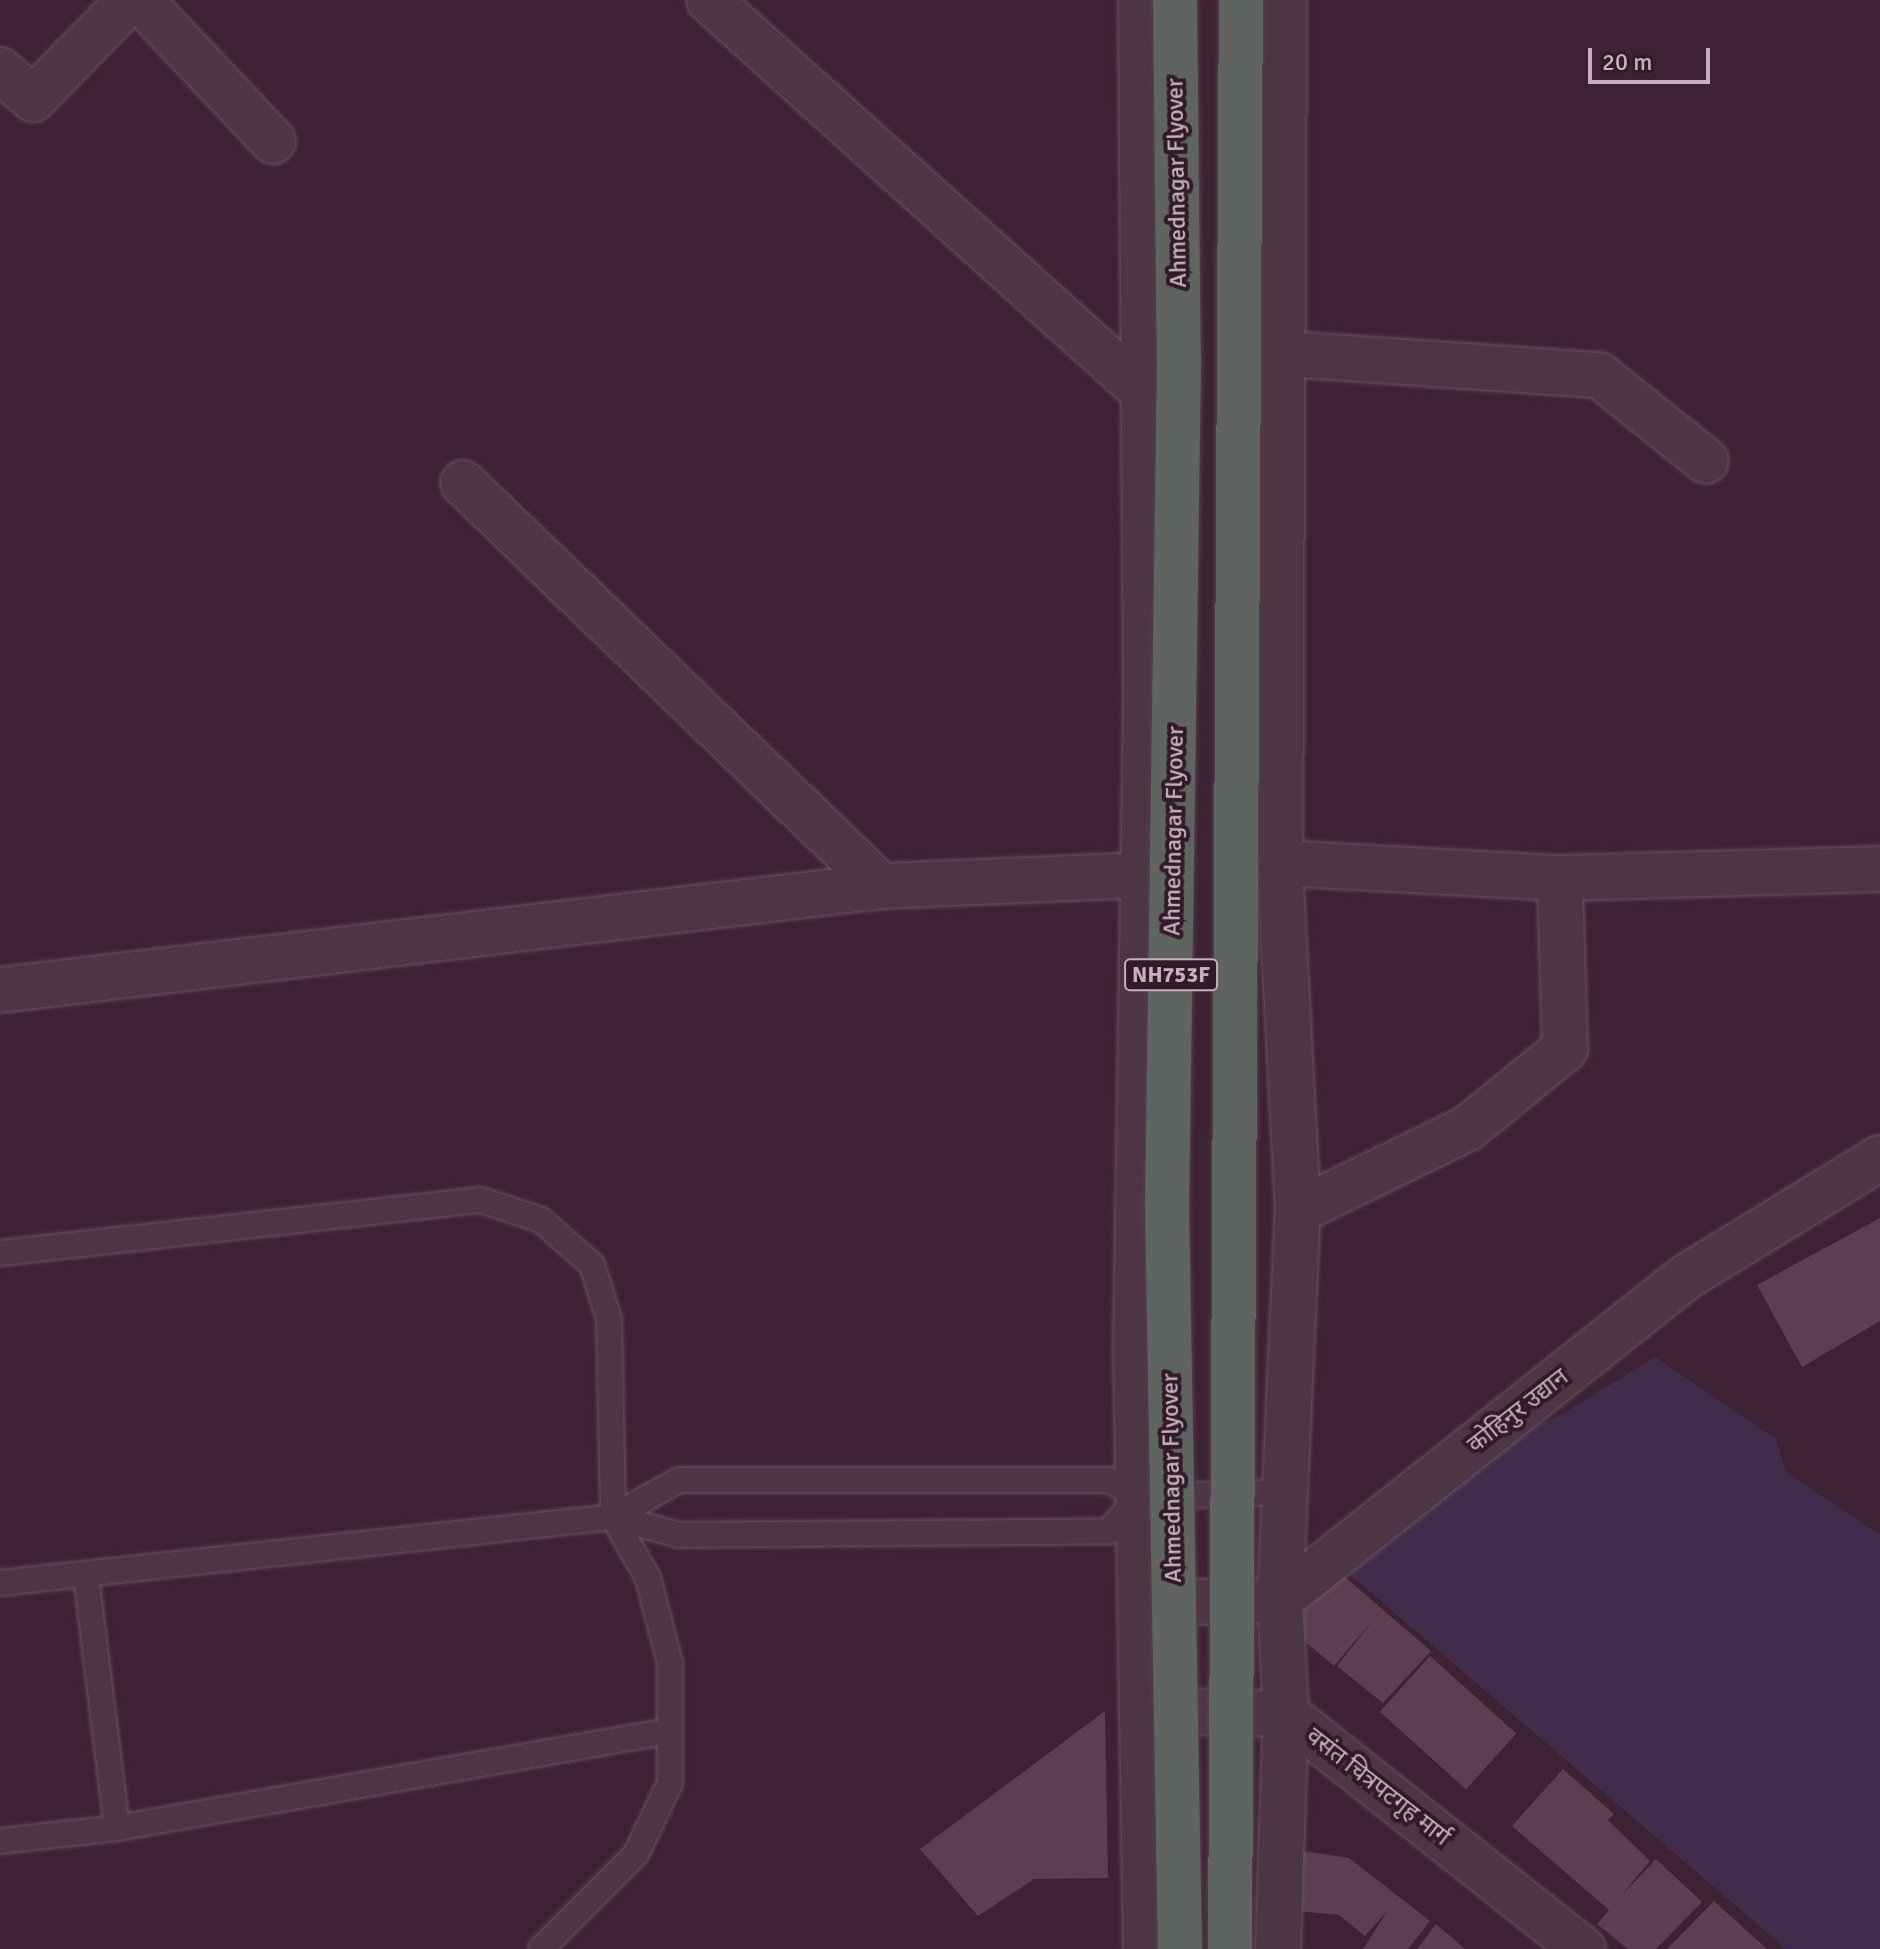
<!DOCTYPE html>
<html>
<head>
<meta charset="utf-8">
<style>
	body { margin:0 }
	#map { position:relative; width:1880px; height:1949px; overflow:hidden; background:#3d2233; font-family:Signika,"Noto Sans Devanagari",sans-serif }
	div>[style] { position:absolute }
	.green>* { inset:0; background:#412d4b }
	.building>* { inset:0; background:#5d3e51; transform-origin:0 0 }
	.roads { filter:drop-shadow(0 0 2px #68515f) drop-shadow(0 0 2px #68515f) }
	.service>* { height:24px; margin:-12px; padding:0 12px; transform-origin:12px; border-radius:12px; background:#4d3644 }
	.minor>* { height:44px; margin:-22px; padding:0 22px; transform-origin:22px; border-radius:22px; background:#4d3644 }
	.tertiary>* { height:44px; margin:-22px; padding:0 22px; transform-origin:22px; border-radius:22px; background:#4d3644 }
	.bridges { filter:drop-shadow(0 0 2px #543e4c) drop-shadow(0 0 2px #543e4c) }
	.trunk-bridge>* { height:44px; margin:-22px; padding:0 22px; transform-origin:22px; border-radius:22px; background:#606461 }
	span { translate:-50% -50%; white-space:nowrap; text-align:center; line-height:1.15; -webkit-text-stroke:8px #311b29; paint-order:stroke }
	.shield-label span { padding:2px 6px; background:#311b29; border:2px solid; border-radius:6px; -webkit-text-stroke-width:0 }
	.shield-label { font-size:22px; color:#c8b1bf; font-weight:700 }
	.street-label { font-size:24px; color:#c8b1bf }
	.scale { position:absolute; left:1588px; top:48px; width:122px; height:36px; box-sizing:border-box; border:4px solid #c8b1bf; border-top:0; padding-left:10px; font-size:24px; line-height:28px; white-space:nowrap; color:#c8b1bf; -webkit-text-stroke:6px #311b29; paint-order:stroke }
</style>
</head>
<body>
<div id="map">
	<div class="green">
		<i style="clip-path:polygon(1655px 1357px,1776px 1439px,1786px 1472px,1880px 1535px,1880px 1949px,1786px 1949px,1340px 1566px,1521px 1430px,1558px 1417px)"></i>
	</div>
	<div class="building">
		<i style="clip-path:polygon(1880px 1218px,1880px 1321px,1802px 1367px,1757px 1285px)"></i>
		<i style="clip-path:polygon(1332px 1566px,1431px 1651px,1383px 1703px,1337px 1666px,1374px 1619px,1334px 1666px,1285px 1625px)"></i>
		<i style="left:1430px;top:1656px;width:116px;height:75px;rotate:42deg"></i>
		<i style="clip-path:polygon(1105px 1711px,1108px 1878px,1034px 1879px,978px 1916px,920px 1849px)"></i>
		<i style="clip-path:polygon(1563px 1769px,1614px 1814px,1608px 1820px,1650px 1861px,1620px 1897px,1656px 1859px,1702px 1902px,1656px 1949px,1628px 1949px,1597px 1924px,1609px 1910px,1512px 1826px)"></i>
		<i style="clip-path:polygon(1284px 1848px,1349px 1858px,1430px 1921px,1408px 1949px,1363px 1949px,1388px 1910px,1365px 1936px,1339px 1915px,1287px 1910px)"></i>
		<i style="clip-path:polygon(1714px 1901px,1767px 1949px,1667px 1949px)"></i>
		<i style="clip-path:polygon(1436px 1924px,1465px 1949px,1417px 1949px)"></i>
	</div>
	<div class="roads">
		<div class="service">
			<i style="left:0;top:1253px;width:484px;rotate:-6.3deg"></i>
			<i style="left:481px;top:1200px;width:63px;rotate:18.4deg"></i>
			<i style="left:541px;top:1220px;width:68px;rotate:41.4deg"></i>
			<i style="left:592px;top:1265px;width:57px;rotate:72.5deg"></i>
			<i style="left:609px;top:1319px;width:198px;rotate:88.8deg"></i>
			<i style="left:613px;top:1517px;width:70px;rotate:60.2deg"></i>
			<i style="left:648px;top:1578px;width:88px;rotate:75.5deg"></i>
			<i style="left:670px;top:1663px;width:120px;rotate:90deg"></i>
			<i style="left:670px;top:1783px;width:79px;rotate:115.6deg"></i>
			<i style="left:636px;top:1854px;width:134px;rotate:135deg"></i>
			<i style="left:613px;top:1517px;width:76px;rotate:-29.3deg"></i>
			<i style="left:679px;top:1480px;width:430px"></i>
			<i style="left:1109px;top:1480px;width:34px;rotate:30deg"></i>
			<i style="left:1139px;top:1497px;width:146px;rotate:-2deg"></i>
			<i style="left:0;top:1583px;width:617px;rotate:-6.15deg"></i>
			<i style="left:613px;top:1517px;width:68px;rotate:15.3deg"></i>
			<i style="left:679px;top:1535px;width:430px;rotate:-0.5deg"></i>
			<i style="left:1109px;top:1531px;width:43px;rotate:-49.7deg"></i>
			<i style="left:117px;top:1828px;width:560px;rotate:-9.97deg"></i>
			<i style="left:0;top:1841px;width:118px;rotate:-6.3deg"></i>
			<i style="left:117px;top:1828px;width:256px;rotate:-97deg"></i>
		</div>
		<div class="minor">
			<i style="left:140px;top:0;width:194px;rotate:46.7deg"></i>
			<i style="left:709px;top:0;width:586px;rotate:42.02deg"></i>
			<i style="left:0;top:70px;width:44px;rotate:41.3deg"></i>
			<i style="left:33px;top:99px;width:139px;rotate:-45.6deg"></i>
			<i style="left:1287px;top:354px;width:313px;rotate:3.9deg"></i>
			<i style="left:1599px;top:375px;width:137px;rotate:38.8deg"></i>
			<i style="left:463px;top:483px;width:581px;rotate:43.95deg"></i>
			<i style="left:1280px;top:863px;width:280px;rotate:3.1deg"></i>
			<i style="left:1560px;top:878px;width:320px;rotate:-1.6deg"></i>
			<i style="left:1298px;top:1211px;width:189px;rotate:-26deg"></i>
			<i style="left:1468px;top:1128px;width:125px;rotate:-39.2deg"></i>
			<i style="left:1565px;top:1049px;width:171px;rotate:-91.7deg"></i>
		</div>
		<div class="tertiary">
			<i style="left:1141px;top:0;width:702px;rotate:89.59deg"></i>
			<i style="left:1146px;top:702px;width:647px;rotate:90.89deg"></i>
			<i style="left:1136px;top:1349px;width:600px;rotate:89.05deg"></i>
			<i style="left:0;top:990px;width:887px;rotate:-6.73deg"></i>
			<i style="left:881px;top:886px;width:262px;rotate:-2.4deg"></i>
			<i style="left:1141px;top:1603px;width:139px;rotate:-1.2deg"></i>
			<i style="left:1280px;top:1600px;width:519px;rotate:-38.5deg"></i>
			<i style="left:1686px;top:1277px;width:228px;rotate:-31.5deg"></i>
			<i style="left:1142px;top:1710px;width:144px;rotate:1.6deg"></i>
			<i style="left:1286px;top:1714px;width:379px;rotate:38.4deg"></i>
			<i style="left:1278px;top:1949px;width:235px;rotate:-88.1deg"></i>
			<i style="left:1286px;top:1714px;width:114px;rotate:-93deg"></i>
			<i style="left:1280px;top:1600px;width:389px;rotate:-87.4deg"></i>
			<i style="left:1298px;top:1211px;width:348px;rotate:-93deg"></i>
			<i style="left:1280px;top:863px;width:863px;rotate:-89.73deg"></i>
		</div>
	</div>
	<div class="bridges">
		<div class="trunk-bridge">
			<i style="left:1175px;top:0;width:360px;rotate:89.4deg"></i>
			<i style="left:1179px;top:360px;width:846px;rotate:90.81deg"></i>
			<i style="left:1167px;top:1206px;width:743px;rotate:89deg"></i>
			<i style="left:1230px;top:1949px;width:1949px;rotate:-89.68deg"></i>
		</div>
	</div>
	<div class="shield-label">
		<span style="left:1171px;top:975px">NH753F</span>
	</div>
	<div class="street-label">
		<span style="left:1177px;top:183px;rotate:-91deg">Ahmednagar Flyover</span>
		<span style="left:1174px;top:831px;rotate:-89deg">Ahmednagar Flyover</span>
		<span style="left:1518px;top:1411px;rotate:-38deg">कोहिनुर उद्यान</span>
		<span style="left:1172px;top:1478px;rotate:-91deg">Ahmednagar Flyover</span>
		<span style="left:1378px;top:1787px;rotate:38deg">वसंत चित्रपटगृह मार्ग</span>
	</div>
	<div class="scale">20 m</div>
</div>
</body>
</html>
